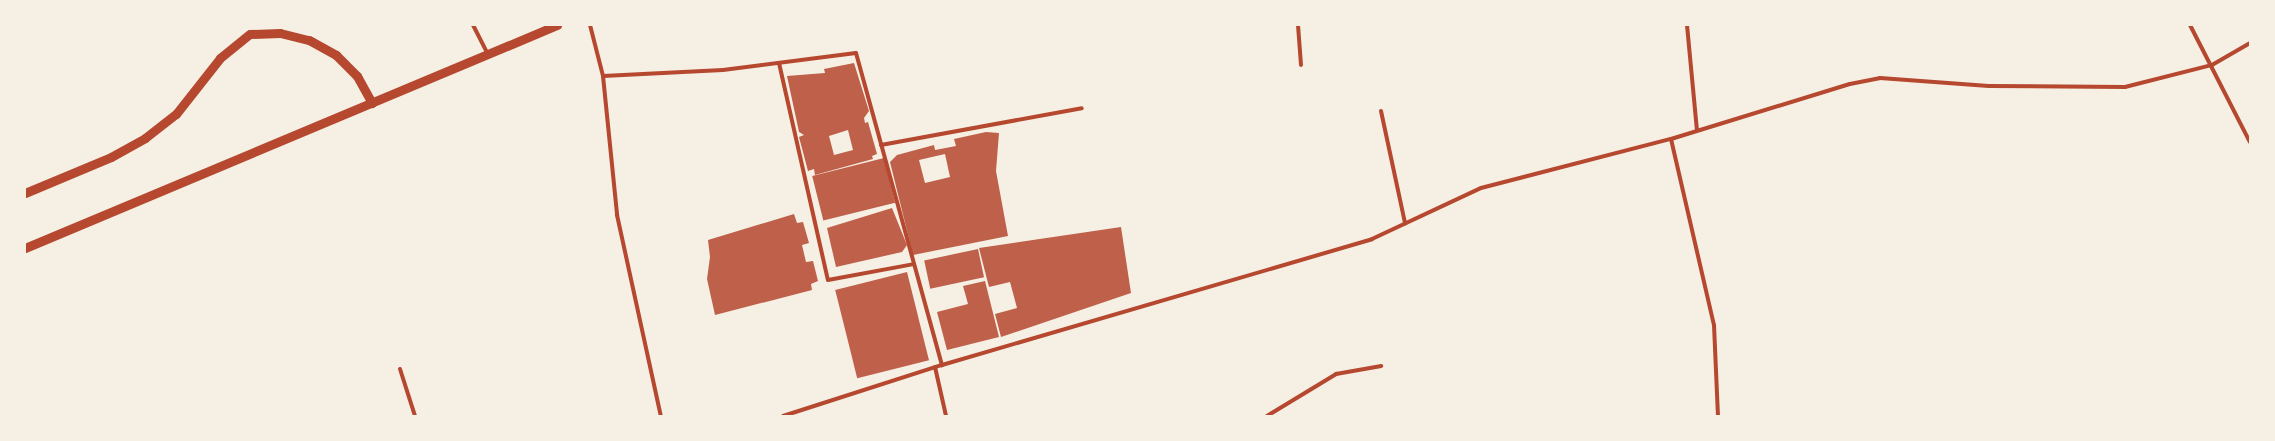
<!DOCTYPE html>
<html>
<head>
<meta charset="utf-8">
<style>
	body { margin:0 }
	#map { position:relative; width:2275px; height:441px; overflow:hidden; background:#f6efe4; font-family:"Varela Round",sans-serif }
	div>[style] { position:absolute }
	.building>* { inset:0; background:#bf614a; transform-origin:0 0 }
	.service>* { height:4px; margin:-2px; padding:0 2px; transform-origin:2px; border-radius:2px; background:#b5482f }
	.tertiary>* { height:9px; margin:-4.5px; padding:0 4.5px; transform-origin:4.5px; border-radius:4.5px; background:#b5482f }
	span { translate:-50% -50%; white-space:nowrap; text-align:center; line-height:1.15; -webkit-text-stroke:4px #f6efe4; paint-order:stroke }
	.frame { position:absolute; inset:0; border:26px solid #f6efe4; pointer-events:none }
</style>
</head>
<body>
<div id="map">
	<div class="building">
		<i style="clip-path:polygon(evenodd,854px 63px,869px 111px,864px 118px,865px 123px,868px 122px,877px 154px,872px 156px,873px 159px,815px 175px,814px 169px,808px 171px,799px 137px,804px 135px,799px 132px,787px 76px,825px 73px,824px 69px,854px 63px,848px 130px,853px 150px,834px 155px,829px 136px,848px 130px)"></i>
		<i style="clip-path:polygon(evenodd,986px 132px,999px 133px,996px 171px,1008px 236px,913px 255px,890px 162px,897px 155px,934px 145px,935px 150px,956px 146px,954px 139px,986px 132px,945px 154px,950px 177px,925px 183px,919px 160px,945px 154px)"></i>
		<i style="left:884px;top:158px;width:46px;height:74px;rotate:76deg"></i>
		<i style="clip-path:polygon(892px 208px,907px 245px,902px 252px,836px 267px,827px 228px)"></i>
		<i style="clip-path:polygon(794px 214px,797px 223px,803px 222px,809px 243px,802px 245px,806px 262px,813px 261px,818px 281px,811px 284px,812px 290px,715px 315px,707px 279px,710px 257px,708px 240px)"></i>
		<i style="clip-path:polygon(1121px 227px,1131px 293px,1001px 337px,995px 314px,1017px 308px,1010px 282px,989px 287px,979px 248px)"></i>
		<i style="left:978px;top:249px;width:29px;height:55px;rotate:78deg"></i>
		<i style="left:907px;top:272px;width:91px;height:74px;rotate:76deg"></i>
		<i style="clip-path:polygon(985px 281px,999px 337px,947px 350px,937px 312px,968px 304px,963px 286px)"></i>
	</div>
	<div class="service">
		<i style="left:473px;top:25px;width:33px;rotate:63deg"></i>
		<i style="left:590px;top:25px;width:53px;rotate:75.7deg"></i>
		<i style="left:603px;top:76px;width:140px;rotate:84.2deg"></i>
		<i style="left:617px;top:215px;width:206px;rotate:77.7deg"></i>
		<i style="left:1298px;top:25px;width:40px;rotate:85.7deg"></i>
		<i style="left:1687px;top:25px;width:106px;rotate:84.6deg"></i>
		<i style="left:2190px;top:25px;width:131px;rotate:62.9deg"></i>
		<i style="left:779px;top:63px;width:222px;rotate:77.3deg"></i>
		<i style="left:828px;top:280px;width:87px;rotate:-10.5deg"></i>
		<i style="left:603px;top:76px;width:120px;rotate:-2.9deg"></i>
		<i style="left:723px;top:70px;width:134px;rotate:-7.3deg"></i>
		<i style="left:856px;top:53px;width:324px;rotate:74.6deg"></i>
		<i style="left:1381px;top:111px;width:115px;rotate:77.9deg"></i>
		<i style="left:1671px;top:139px;width:191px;rotate:77deg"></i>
		<i style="left:1714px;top:325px;width:91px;rotate:87.5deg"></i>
		<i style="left:881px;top:145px;width:204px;rotate:-10.4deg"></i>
		<i style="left:935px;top:367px;width:50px;rotate:77.3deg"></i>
		<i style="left:400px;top:369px;width:49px;rotate:72.3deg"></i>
		<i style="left:783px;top:416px;width:167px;rotate:-17.8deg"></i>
		<i style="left:942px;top:365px;width:448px;rotate:-16.3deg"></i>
		<i style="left:1372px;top:239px;width:120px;rotate:-25.1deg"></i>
		<i style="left:1481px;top:188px;width:196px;rotate:-14.5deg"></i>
		<i style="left:1671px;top:139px;width:187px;rotate:-17.1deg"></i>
		<i style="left:1850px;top:84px;width:31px;rotate:-11deg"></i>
		<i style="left:1880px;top:78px;width:109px;rotate:4.2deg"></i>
		<i style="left:1989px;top:86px;width:136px;rotate:0.4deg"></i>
		<i style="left:2125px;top:87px;width:90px;rotate:-14.2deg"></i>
		<i style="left:2212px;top:65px;width:44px;rotate:-30.1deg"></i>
		<i style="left:1267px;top:416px;width:81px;rotate:-31.3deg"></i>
		<i style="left:1336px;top:374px;width:46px;rotate:-10.1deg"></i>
	</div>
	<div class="tertiary">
		<i style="left:250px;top:34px;width:30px;rotate:-2deg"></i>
		<i style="left:280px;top:33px;width:30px;rotate:14deg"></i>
		<i style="left:309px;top:40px;width:31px;rotate:29deg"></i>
		<i style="left:336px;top:55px;width:30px;rotate:45deg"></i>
		<i style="left:357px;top:76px;width:31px;rotate:61deg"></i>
		<i style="left:25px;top:193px;width:93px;rotate:-22.7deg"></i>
		<i style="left:111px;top:157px;width:39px;rotate:-29deg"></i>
		<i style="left:145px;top:138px;width:39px;rotate:-38deg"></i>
		<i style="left:176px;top:114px;width:71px;rotate:-51.8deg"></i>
		<i style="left:220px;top:58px;width:38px;rotate:-39deg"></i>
		<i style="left:25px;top:248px;width:577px;rotate:-22.74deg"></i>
	</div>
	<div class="frame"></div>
</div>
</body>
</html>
